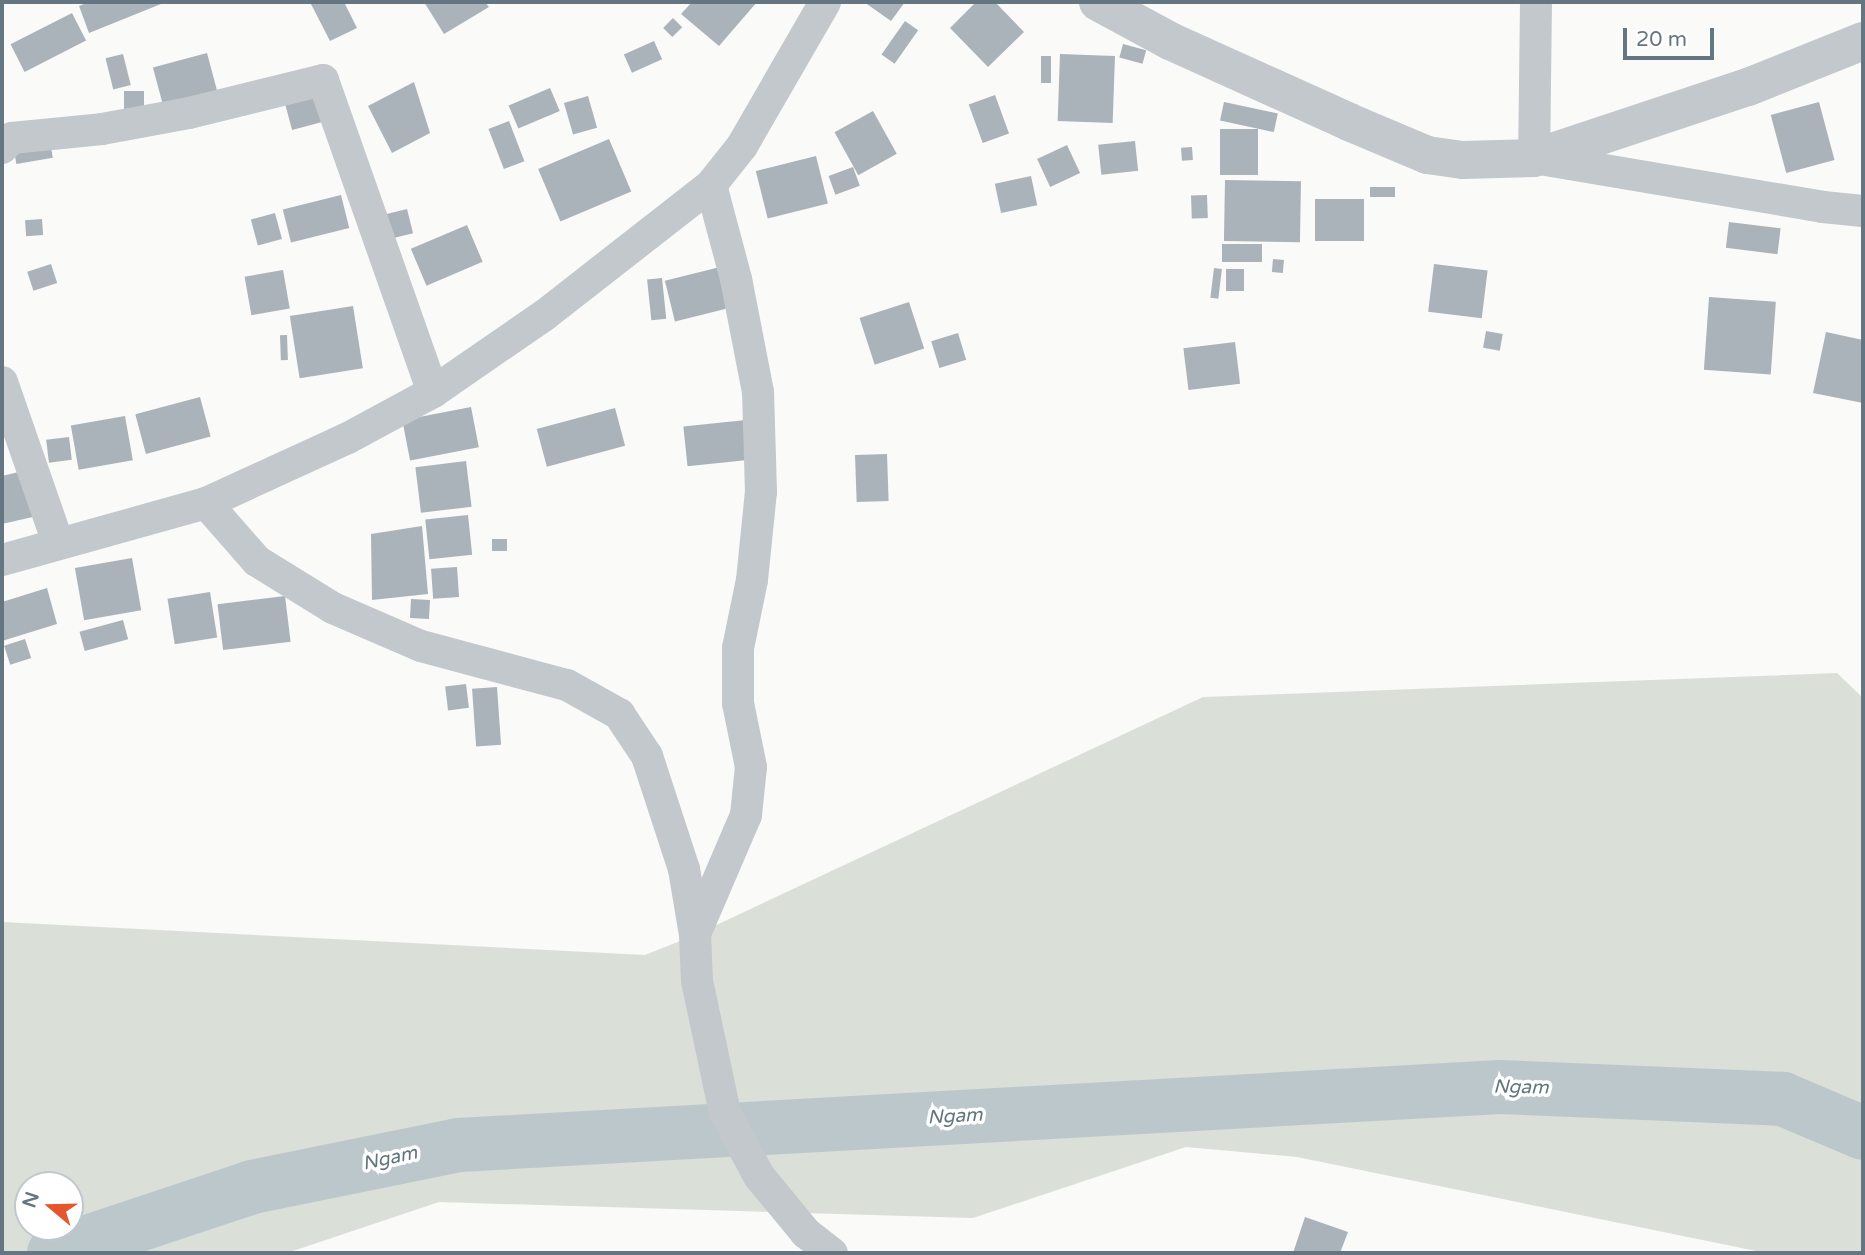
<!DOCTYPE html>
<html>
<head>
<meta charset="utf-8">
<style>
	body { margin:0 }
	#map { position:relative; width:1865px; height:1255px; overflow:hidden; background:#fafaf8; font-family:"Varela Round",sans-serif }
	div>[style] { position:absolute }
	.green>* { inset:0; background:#dadfd7 }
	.river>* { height:54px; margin:-27px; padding:0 27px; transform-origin:27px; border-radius:27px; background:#bbc7cb }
	.building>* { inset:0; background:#aab3b9; transform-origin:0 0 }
	.minor>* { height:32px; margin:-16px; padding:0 16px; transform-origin:16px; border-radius:16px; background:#c3c8cc }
	.tertiary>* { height:38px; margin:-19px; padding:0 19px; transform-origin:19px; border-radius:19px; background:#c3c8cc }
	span { translate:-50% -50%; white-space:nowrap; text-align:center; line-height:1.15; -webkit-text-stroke:7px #fff; paint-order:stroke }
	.water-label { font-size:19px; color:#60757c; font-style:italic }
	.frame { position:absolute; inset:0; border:4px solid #657683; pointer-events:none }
	.north { position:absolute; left:14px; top:1171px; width:70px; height:70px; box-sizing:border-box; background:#fff; border:2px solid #c1c8cd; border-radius:50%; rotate:289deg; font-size:19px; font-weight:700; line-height:28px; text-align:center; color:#657683 }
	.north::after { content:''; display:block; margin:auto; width:24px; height:32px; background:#e4572e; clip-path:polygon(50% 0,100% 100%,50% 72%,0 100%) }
	.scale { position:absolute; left:1623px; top:28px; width:91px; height:32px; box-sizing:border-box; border:4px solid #657683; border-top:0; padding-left:9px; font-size:21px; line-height:24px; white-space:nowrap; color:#657683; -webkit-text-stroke:5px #fff; paint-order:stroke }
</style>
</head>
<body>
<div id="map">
	<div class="green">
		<i style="clip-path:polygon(evenodd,1837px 673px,1863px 698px,1863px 1253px,1766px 1253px,1297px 1157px,1186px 1147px,973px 1218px,439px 1202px,287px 1253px,2px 1253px,2px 922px,645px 955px,695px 935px,1203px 697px,1837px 673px,28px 1185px,70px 1185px,70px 1227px,28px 1227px,28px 1185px)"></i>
	</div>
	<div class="river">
		<i style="left:54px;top:1253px;width:209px;rotate:-18.4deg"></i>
		<i style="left:252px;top:1187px;width:211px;rotate:-11.5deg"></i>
		<i style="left:459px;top:1145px;width:1043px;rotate:-3.19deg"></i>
		<i style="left:1500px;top:1087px;width:283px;rotate:2.4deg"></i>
		<i style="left:1783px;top:1099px;width:87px;rotate:23deg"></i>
	</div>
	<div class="building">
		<i style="clip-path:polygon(89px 2px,160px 2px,161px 4px,89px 33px,79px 6px)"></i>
		<i style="clip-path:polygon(314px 2px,344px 2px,357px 28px,330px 41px,311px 4px)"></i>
		<i style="clip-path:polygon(424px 2px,485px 2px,489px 7px,444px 34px)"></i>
		<i style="clip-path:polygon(692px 2px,757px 2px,719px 46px,681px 14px)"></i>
		<i style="clip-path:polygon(864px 2px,905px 2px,891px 21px)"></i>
		<i style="clip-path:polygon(976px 2px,995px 2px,1024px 32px,988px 67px,950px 28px)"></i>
		<i style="left:72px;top:13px;width:31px;height:69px;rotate:63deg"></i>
		<i style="left:673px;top:18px;width:13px;height:14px;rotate:45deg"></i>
		<i style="left:905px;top:21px;width:16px;height:41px;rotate:35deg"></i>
		<i style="left:654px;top:41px;width:20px;height:33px;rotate:66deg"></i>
		<i style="left:1123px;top:44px;width:24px;height:14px;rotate:15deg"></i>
		<i style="left:207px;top:53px;width:39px;height:56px;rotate:75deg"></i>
		<i style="left:123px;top:54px;width:32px;height:18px;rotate:76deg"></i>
		<i style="left:1060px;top:54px;width:55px;height:67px;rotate:2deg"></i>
		<i style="left:1041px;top:56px;width:10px;height:27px"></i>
		<i style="clip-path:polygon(414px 82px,430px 133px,392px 153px,368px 106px)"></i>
		<i style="left:550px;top:88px;width:25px;height:45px;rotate:67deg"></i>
		<i style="left:124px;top:91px;width:20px;height:24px"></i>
		<i style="left:314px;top:92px;width:31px;height:31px;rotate:75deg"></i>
		<i style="left:995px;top:95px;width:41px;height:28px;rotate:70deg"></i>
		<i style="left:588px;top:96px;width:33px;height:25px;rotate:74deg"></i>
		<i style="left:1224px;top:102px;width:55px;height:19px;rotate:12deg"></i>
		<i style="left:1819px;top:102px;width:60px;height:50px;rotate:75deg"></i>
		<i style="left:873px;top:111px;width:49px;height:44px;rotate:61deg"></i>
		<i style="left:509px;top:121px;width:43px;height:22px;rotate:69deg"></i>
		<i style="left:1220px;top:129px;width:38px;height:46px"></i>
		<i style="left:49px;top:136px;width:22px;height:37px;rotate:80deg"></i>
		<i style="left:609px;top:139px;width:57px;height:77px;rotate:67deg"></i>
		<i style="left:1135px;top:141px;width:30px;height:37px;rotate:84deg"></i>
		<i style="left:1067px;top:145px;width:31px;height:33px;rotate:65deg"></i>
		<i style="left:1192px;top:147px;width:13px;height:11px;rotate:86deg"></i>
		<i style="left:816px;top:156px;width:49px;height:62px;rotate:76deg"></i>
		<i style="left:853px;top:167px;width:20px;height:26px;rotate:70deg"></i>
		<i style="left:1031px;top:176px;width:30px;height:37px;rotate:78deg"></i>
		<i style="left:1225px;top:180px;width:76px;height:61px;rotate:1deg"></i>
		<i style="left:1370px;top:187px;width:25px;height:10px"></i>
		<i style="left:341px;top:195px;width:34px;height:60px;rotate:76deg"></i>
		<i style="left:1207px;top:195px;width:23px;height:16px;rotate:88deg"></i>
		<i style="left:1364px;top:199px;width:42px;height:49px;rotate:90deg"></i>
		<i style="left:407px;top:209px;width:25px;height:23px;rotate:76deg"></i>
		<i style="left:275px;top:213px;width:27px;height:25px;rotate:75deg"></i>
		<i style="left:42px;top:219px;width:16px;height:17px;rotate:86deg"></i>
		<i style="left:1729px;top:222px;width:52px;height:26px;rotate:7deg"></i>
		<i style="left:467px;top:225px;width:40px;height:61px;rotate:67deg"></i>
		<i style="left:1262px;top:244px;width:18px;height:40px;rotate:90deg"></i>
		<i style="left:1273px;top:259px;width:11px;height:13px;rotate:5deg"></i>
		<i style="left:51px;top:264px;width:20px;height:25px;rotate:72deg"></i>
		<i style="left:1434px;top:264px;width:54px;height:48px;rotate:7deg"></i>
		<i style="left:724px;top:266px;width:42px;height:61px;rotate:76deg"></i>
		<i style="left:1214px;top:268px;width:8px;height:30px;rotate:7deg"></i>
		<i style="left:1226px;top:269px;width:18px;height:22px"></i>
		<i style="left:283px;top:270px;width:39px;height:39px;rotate:80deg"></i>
		<i style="left:662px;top:278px;width:41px;height:15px;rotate:84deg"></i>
		<i style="left:1709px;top:297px;width:67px;height:73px;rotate:4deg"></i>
		<i style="left:909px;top:302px;width:49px;height:52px;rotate:72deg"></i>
		<i style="left:353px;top:306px;width:63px;height:64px;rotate:81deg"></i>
		<i style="left:1486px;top:331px;width:17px;height:17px;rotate:10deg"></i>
		<i style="clip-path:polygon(1826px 332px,1863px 340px,1863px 403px,1813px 393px)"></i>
		<i style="left:958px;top:333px;width:28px;height:28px;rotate:73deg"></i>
		<i style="left:287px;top:335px;width:25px;height:7px;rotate:88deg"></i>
		<i style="left:1235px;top:342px;width:42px;height:52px;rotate:83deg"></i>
		<i style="left:200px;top:397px;width:41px;height:67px;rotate:75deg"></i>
		<i style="left:471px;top:407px;width:41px;height:70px;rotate:79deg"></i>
		<i style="left:615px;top:408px;width:39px;height:81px;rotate:75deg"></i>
		<i style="left:125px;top:416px;width:45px;height:55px;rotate:80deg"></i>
		<i style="left:746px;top:420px;width:40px;height:63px;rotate:84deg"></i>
		<i style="left:69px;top:437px;width:23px;height:23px;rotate:83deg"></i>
		<i style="left:887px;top:454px;width:47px;height:32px;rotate:88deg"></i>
		<i style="left:466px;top:461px;width:46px;height:51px;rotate:83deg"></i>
		<i style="clip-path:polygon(27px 470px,37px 516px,2px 524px,2px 476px)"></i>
		<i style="left:468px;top:515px;width:40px;height:43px;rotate:84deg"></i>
		<i style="clip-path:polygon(422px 526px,428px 594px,372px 600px,371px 534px)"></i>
		<i style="left:492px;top:539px;width:15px;height:12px"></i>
		<i style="left:132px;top:558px;width:53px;height:58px;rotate:80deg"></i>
		<i style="left:457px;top:567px;width:30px;height:26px;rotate:86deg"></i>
		<i style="clip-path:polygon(47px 588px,57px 624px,2px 641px,2px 602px)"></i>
		<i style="left:210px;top:592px;width:46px;height:43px;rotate:81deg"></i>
		<i style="left:285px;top:596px;width:46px;height:68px;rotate:83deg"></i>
		<i style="left:411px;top:599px;width:19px;height:19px;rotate:3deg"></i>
		<i style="left:123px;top:620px;width:20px;height:45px;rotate:75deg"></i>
		<i style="left:25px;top:639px;width:20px;height:22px;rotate:72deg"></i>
		<i style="left:466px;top:684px;width:24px;height:21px;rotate:83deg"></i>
		<i style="left:497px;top:687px;width:58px;height:25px;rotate:86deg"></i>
		<i style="clip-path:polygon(1305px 1217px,1348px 1232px,1340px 1253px,1293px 1253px)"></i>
	</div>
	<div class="minor">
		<i style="left:1536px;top:2px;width:156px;rotate:90.7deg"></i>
		<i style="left:1534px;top:158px;width:293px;rotate:9.6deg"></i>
		<i style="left:1823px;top:207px;width:40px;rotate:5.7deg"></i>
		<i style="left:2px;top:148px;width:14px;rotate:-45deg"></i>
		<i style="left:12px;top:138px;width:90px;rotate:-5.7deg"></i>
		<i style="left:102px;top:129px;width:88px;rotate:-10.4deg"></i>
		<i style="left:189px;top:113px;width:138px;rotate:-13.8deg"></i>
		<i style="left:323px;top:80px;width:331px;rotate:70.6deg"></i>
		<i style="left:2px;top:382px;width:170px;rotate:70.8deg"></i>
		<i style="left:206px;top:503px;width:77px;rotate:48.7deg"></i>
		<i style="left:257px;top:561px;width:89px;rotate:31.7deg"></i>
		<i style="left:333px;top:608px;width:96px;rotate:23.4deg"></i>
		<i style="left:421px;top:646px;width:151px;rotate:15deg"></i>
		<i style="left:567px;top:685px;width:60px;rotate:29.1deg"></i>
		<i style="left:619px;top:714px;width:50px;rotate:56.3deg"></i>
		<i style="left:647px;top:756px;width:119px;rotate:71.9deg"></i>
		<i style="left:684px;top:869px;width:67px;rotate:80.5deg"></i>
		<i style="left:695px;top:935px;width:46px;rotate:87.5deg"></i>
		<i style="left:697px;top:981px;width:135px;rotate:78deg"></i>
		<i style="left:725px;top:1113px;width:72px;rotate:61.6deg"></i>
		<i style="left:759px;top:1176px;width:74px;rotate:50.5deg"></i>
		<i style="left:806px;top:1233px;width:33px;rotate:38deg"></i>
		<i style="left:2px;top:560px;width:212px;rotate:-15.6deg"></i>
		<i style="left:206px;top:503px;width:156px;rotate:-24.6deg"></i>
		<i style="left:348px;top:438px;width:97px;rotate:-28.4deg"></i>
		<i style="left:433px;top:392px;width:137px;rotate:-34.6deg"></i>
		<i style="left:546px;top:314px;width:209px;rotate:-38deg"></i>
		<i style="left:711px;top:185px;width:50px;rotate:-51.5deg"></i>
		<i style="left:742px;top:146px;width:166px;rotate:-60deg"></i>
		<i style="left:695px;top:934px;width:129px;rotate:-66.8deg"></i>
		<i style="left:746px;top:815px;width:48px;rotate:-84.1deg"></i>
		<i style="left:751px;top:767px;width:65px;rotate:-101.5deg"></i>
		<i style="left:738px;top:703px;width:55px;rotate:-90deg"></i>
		<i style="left:738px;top:648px;width:69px;rotate:-78.4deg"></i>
		<i style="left:752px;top:580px;width:88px;rotate:-84.2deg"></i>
		<i style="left:761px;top:492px;width:100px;rotate:-91.7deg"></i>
		<i style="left:758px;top:392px;width:115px;rotate:-101deg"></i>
		<i style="left:736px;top:279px;width:97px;rotate:-104.9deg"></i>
	</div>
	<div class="tertiary">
		<i style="left:1098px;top:2px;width:82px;rotate:28.4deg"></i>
		<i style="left:1170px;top:41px;width:196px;rotate:24.3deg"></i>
		<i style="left:1349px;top:122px;width:85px;rotate:22.9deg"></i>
		<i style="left:1427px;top:155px;width:36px;rotate:8deg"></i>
		<i style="left:1463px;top:160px;width:71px;rotate:-1.6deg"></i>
		<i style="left:1534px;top:158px;width:225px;rotate:-18.4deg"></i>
		<i style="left:1748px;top:87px;width:124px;rotate:-21.8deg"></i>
	</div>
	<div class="water-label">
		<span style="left:1521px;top:1088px;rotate:1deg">Ngam</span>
		<span style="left:955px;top:1117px;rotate:-3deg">Ngam</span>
		<span style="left:390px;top:1159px;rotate:-12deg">Ngam</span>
	</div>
	<div class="frame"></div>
	<div class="north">N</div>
	<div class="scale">20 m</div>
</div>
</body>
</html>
